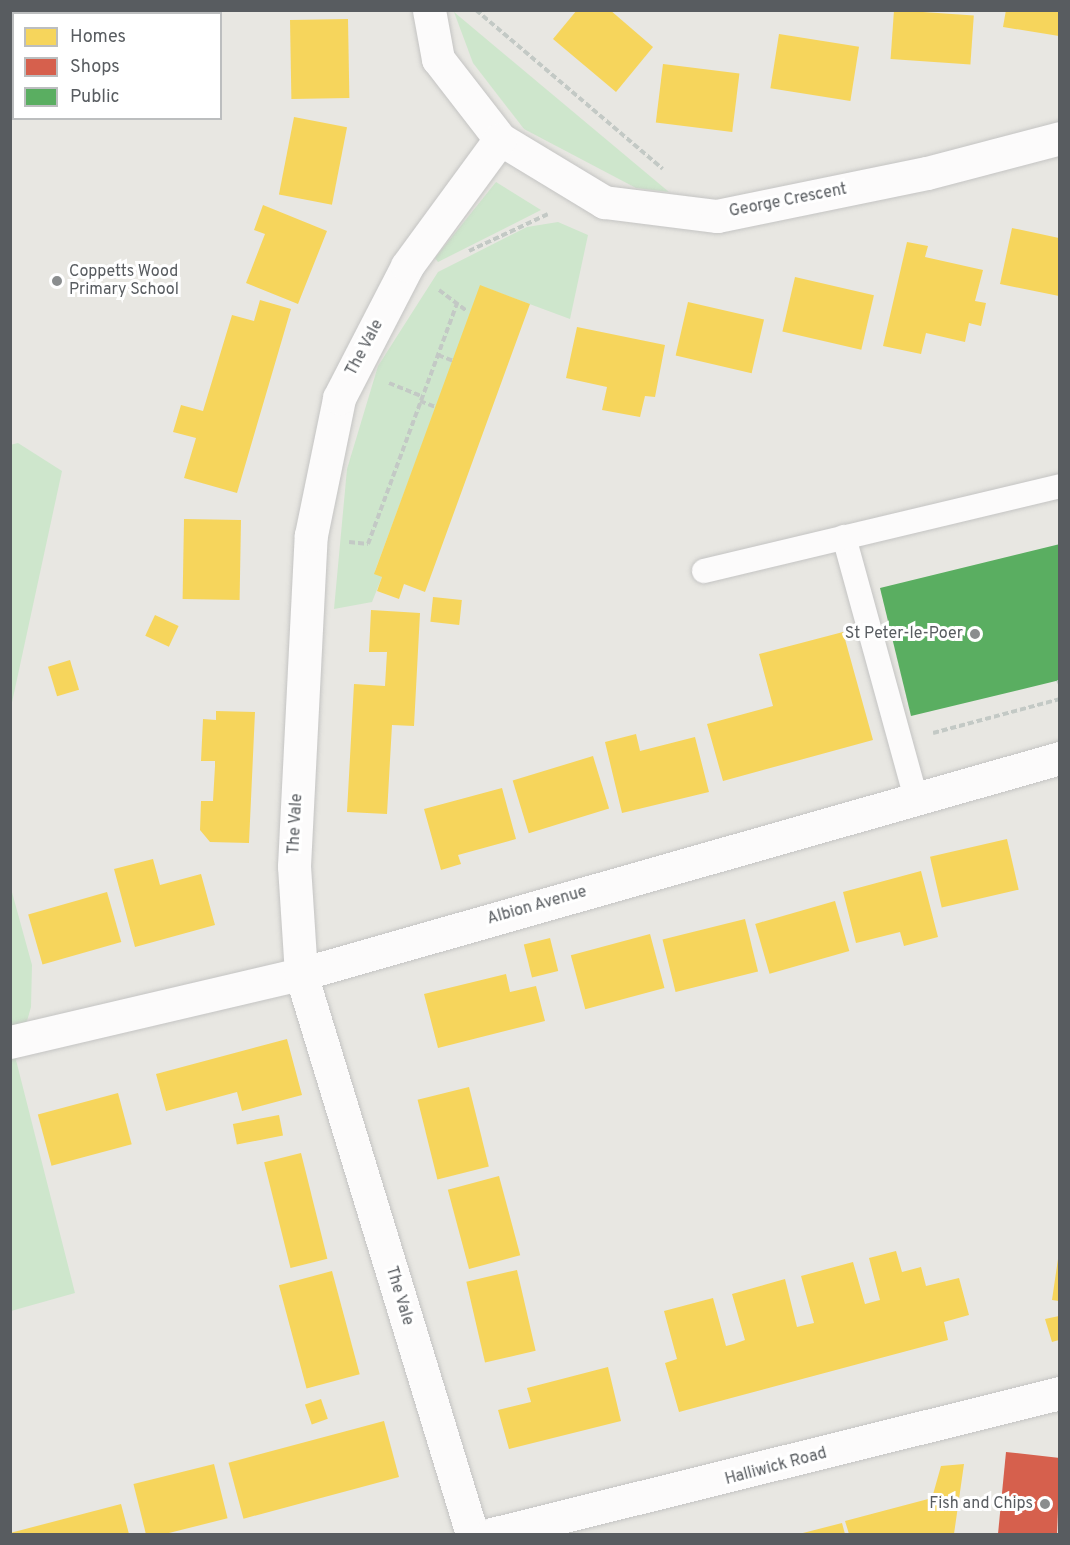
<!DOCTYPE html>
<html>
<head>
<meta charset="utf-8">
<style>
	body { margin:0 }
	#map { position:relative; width:1070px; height:1545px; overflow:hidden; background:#e8e7e2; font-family:Overpass,sans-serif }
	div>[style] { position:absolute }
	.green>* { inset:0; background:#cee6cc }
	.homes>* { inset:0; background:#f6d55c; transform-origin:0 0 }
	.shops>* { inset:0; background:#d6604d }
	.public>* { inset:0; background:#5aae61 }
	.path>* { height:4px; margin-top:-2px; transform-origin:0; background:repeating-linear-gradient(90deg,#c3c9c5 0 6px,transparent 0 9px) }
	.roads { filter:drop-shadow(0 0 2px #c4c4c3) drop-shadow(0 0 2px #c4c4c3) }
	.service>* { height:24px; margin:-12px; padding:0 12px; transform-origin:12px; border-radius:12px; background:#fcfbfb }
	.minor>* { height:33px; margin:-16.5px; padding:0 16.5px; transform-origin:16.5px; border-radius:16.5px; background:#fcfbfb }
	.dots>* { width:16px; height:16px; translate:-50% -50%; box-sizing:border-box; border:3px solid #fff; border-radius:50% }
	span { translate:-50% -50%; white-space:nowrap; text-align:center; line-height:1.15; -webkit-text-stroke:6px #fff; paint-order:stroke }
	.street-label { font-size:16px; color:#585c60 }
	.poi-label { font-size:16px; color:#585c60 }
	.left { translate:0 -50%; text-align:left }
	.right { translate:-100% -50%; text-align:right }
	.frame { position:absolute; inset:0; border:12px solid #585c60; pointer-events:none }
	.legend { position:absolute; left:12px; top:12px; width:210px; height:108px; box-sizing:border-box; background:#fff; border:2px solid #bcbebf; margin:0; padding:8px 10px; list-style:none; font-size:18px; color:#585c60 }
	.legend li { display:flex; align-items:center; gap:12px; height:30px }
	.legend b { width:30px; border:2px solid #bcbebf }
</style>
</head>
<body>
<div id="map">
	<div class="green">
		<i style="clip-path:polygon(454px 12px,669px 192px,636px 188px,524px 129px,473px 63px)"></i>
		<i style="clip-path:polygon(496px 182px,541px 210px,438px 262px,435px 258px)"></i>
		<i style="clip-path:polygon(558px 222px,588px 235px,570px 319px,481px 286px,375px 571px,382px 577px,372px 602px,334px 609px,347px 469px,378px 366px,438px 272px,527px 227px)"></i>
		<i style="clip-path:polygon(18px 443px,62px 471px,11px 707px,10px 445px)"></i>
		<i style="clip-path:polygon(10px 885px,32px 965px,31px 1007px,16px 1060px,75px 1293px,11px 1311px)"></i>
	</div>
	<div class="homes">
		<i style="clip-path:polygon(577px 10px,610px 10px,653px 47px,616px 92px,553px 39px)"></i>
		<i style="left:894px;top:10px;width:80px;height:49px;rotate:4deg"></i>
		<i style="clip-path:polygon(1006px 10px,1059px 10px,1059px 36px,1003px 27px)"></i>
		<i style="left:348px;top:19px;width:79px;height:58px;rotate:89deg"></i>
		<i style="left:779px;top:34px;width:81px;height:55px;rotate:9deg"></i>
		<i style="left:663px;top:64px;width:77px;height:59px;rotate:7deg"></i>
		<i style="left:294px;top:117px;width:54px;height:79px;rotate:11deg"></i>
		<i style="clip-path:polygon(263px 205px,327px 231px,298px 304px,246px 283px,265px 234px,254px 230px)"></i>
		<i style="clip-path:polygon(1012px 228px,1059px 238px,1059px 296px,1000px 284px)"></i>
		<i style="clip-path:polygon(907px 242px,928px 246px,925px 257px,983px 270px,975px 301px,986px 303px,981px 326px,969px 323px,965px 342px,926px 333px,921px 354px,883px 346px)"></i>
		<i style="left:795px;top:277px;width:81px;height:56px;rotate:13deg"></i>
		<i style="clip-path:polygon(480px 285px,530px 304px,425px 592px,404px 584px,399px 599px,377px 591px,382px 577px,374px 574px)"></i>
		<i style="clip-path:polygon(260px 300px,291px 309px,237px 493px,184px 478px,196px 438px,173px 432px,181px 405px,203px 411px,232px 315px,254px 321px)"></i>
		<i style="left:688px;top:302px;width:78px;height:55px;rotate:13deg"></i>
		<i style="clip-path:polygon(577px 327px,665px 345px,655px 397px,645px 396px,640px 417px,602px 410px,607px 387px,566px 378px)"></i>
		<i style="left:184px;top:519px;width:57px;height:80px;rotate:1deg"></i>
		<i style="left:433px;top:597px;width:29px;height:25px;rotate:6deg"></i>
		<i style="clip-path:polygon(371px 610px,420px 613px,414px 726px,392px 725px,387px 814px,347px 812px,354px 684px,385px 686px,387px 652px,369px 652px)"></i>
		<i style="left:155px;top:615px;width:26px;height:23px;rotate:25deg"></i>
		<i style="clip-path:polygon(843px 632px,873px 740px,723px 781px,707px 724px,773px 706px,759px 654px)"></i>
		<i style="left:70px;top:660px;width:31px;height:23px;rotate:73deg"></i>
		<i style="clip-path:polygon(216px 711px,255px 712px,249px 843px,210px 842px,200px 830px,201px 801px,213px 801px,215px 766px,215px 761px,201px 761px,203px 719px,216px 720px)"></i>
		<i style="clip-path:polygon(636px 734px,640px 751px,695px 737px,709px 792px,622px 813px,605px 742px)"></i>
		<i style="left:593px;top:756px;width:55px;height:84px;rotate:73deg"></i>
		<i style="clip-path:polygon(502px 788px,516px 839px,458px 855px,461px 864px,441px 870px,424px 809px)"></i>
		<i style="left:1007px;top:839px;width:52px;height:79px;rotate:77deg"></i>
		<i style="clip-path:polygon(153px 859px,160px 885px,201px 874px,215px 925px,135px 947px,114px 869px)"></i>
		<i style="clip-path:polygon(921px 871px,938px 937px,904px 946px,900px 932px,856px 943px,843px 892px)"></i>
		<i style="left:107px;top:892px;width:52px;height:82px;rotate:74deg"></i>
		<i style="left:835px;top:901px;width:52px;height:83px;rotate:74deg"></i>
		<i style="left:745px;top:919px;width:54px;height:85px;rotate:76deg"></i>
		<i style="left:650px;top:934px;width:56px;height:82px;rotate:75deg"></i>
		<i style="left:550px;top:938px;width:34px;height:27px;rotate:76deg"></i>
		<i style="clip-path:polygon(506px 974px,510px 992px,536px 986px,545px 1021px,438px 1048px,424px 994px)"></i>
		<i style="clip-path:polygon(287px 1039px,302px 1095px,242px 1111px,237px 1092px,166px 1111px,156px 1074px)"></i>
		<i style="left:469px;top:1087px;width:82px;height:53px;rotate:76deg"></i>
		<i style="left:118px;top:1093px;width:53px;height:83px;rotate:75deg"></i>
		<i style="left:279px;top:1115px;width:21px;height:47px;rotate:79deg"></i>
		<i style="left:301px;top:1153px;width:109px;height:38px;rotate:76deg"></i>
		<i style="left:499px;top:1176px;width:82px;height:53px;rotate:75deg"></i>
		<i style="clip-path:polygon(896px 1251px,902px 1272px,921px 1267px,926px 1286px,959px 1278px,969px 1315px,944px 1322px,948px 1340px,679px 1412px,665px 1363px,677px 1359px,664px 1311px,713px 1298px,726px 1346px,734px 1344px,745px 1340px,732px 1294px,785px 1279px,797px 1327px,805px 1325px,814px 1323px,801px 1276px,853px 1262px,865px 1304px,880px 1300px,869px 1258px)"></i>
		<i style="clip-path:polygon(1058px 1259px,1059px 1259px,1059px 1301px,1052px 1300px)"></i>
		<i style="left:517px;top:1270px;width:83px;height:52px;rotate:77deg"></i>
		<i style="left:332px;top:1271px;width:107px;height:55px;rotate:75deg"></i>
		<i style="clip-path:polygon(1059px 1316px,1059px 1340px,1052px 1342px,1045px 1319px)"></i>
		<i style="clip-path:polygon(608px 1367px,621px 1421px,509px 1449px,498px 1410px,531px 1402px,527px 1388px)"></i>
		<i style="left:321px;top:1399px;width:21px;height:17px;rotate:71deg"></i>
		<i style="left:384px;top:1421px;width:58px;height:161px;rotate:75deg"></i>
		<i style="left:214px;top:1464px;width:56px;height:83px;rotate:76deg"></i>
		<i style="clip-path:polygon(964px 1464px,954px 1534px,849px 1534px,845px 1521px,932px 1498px,941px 1466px)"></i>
		<i style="clip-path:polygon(121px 1504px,129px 1534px,10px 1534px,10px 1533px)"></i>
		<i style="clip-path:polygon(842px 1523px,845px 1534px,799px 1534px)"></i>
	</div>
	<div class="shops">
		<i style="clip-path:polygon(1006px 1452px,1060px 1458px,1057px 1534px,998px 1534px)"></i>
	</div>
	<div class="public">
		<i style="clip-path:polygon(1060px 544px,1060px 680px,911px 716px,880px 588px)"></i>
	</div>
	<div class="path">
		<i style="left:476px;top:10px;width:245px;rotate:40.4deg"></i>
		<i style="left:469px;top:251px;width:87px;rotate:-25.1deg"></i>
		<i style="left:439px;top:290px;width:35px;rotate:37deg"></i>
		<i style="left:438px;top:355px;width:17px;rotate:21deg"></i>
		<i style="left:389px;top:383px;width:35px;rotate:22deg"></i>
		<i style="left:420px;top:401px;width:17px;rotate:21deg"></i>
		<i style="left:349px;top:542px;width:19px;rotate:6deg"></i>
		<i style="left:368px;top:544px;width:257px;rotate:-69.7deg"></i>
		<i style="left:1058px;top:680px;width:4px;rotate:63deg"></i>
		<i style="left:933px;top:733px;width:131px;rotate:-15deg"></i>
	</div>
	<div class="roads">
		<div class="service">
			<i style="left:844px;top:537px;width:271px;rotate:74.6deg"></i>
			<i style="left:704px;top:571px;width:366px;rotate:-13.4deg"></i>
		</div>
		<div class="minor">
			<i style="left:429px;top:10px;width:50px;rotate:79.6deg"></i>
			<i style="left:438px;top:59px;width:101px;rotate:52.2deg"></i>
			<i style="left:500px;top:139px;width:122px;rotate:31.2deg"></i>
			<i style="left:604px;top:202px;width:114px;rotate:7.1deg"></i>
			<i style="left:717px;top:216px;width:214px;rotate:-11.6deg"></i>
			<i style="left:927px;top:173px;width:138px;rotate:-14.7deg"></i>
			<i style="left:10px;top:1042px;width:299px;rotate:-13.2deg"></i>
			<i style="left:301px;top:974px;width:789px;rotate:-15.89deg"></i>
			<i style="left:472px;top:1534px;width:586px;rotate:-106.98deg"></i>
			<i style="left:301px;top:974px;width:108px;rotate:-93.7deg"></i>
			<i style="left:294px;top:866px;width:331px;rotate:-87.1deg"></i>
			<i style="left:311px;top:535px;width:140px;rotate:-78.4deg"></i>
			<i style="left:339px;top:398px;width:148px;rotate:-62.7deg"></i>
			<i style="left:407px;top:266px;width:157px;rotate:-53.8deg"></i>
			<i style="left:492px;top:1534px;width:585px;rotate:-13.94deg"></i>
		</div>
	</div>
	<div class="dots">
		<i style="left:57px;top:281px;background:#8a8d8e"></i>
		<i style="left:975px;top:634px;background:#8a8d8e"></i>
		<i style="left:1045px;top:1504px;background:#8a8d8e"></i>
	</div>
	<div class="street-label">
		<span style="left:788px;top:201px;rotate:-11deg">George Crescent</span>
		<span style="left:365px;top:348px;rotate:-62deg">The Vale</span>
		<span style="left:296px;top:824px;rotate:-87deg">The Vale</span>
		<span style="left:537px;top:906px;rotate:-16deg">Albion Avenue</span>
		<span style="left:399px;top:1296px;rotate:73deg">The Vale</span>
		<span style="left:776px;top:1467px;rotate:-15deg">Halliwick Road</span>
	</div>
	<div class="poi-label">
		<span class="left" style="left:69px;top:281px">Coppetts Wood<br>Primary School</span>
		<span class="right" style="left:963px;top:634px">St Peter-le-Poer</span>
		<span class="right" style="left:1033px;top:1504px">Fish and Chips</span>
	</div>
	<div class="frame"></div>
	<ul class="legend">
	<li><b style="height:16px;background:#f6d55c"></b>Homes</li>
	<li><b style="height:16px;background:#d6604d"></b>Shops</li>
	<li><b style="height:16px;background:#5aae61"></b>Public</li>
	</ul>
</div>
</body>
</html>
